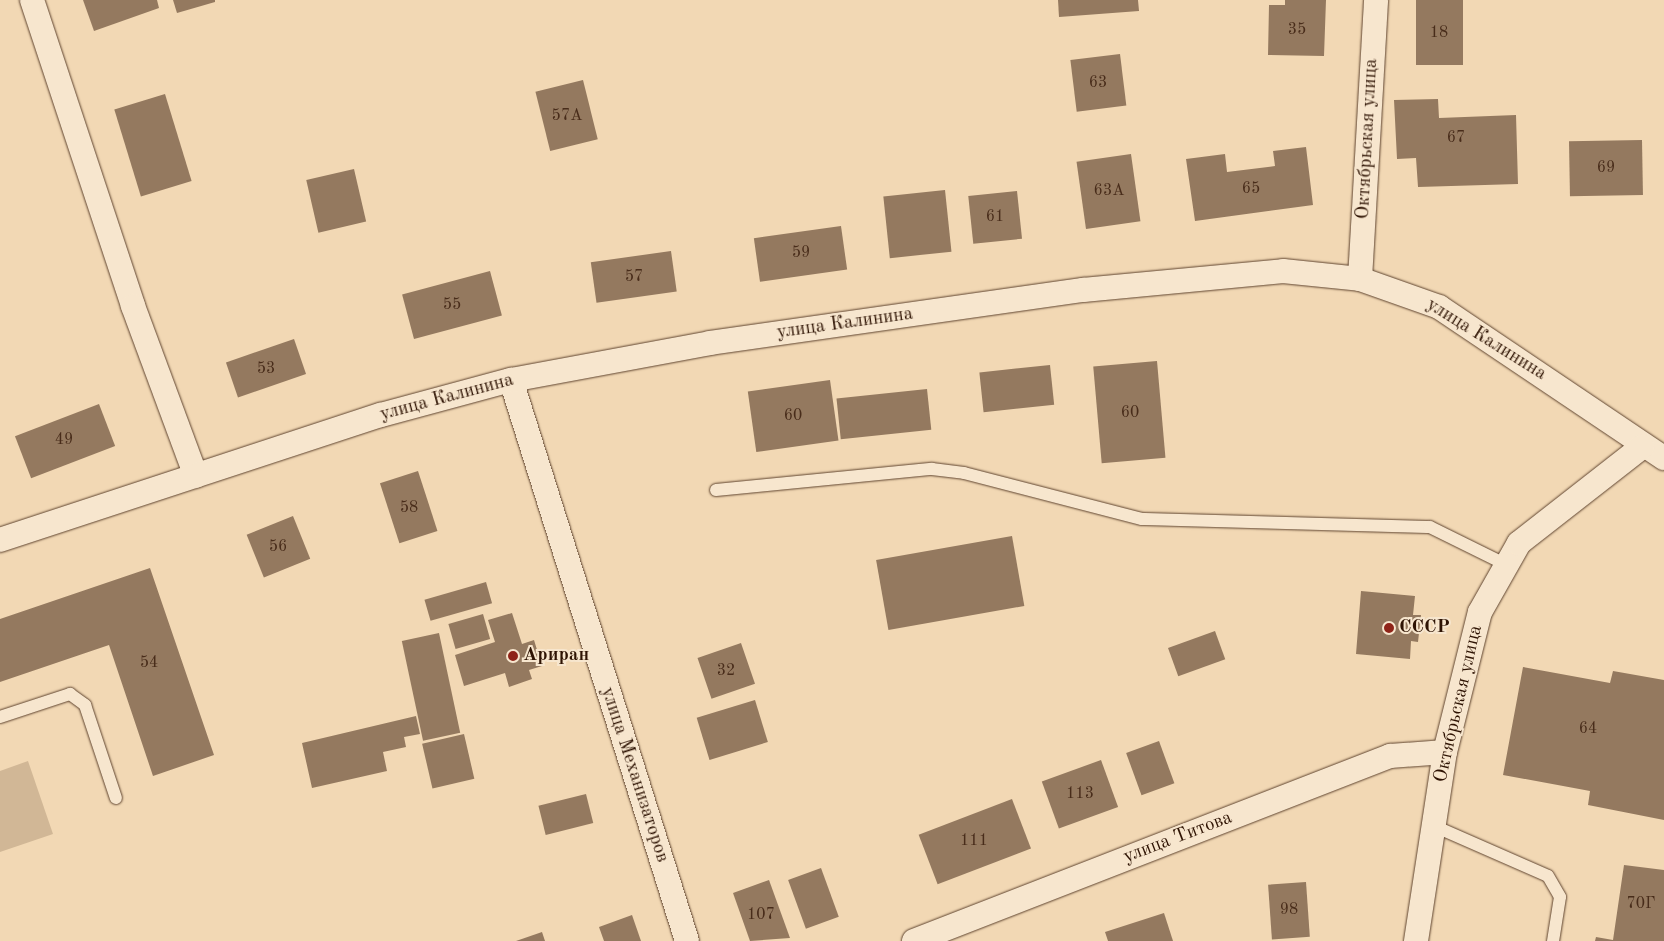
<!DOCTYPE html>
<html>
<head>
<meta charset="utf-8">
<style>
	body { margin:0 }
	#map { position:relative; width:1664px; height:941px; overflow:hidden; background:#f2d8b4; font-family:"Old Standard TT",serif }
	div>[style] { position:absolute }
	.green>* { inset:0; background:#d1b796 }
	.building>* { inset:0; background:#94795f; transform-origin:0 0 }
	.roads { filter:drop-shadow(0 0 1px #5f442f) drop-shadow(0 0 1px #5f442f) }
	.service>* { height:12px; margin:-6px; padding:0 6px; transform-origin:6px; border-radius:6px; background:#f7e6ce }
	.minor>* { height:24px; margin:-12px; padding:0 12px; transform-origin:12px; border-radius:12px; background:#f7e6ce }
	.dots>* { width:14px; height:14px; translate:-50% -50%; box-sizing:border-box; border:2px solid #f7e6ce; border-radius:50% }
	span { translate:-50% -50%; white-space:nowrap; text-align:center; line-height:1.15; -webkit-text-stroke:4px #f7e6ce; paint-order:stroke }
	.number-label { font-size:16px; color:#482c1a }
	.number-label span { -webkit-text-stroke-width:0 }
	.street-label { font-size:19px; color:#2e1303 }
	.poi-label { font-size:19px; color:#2e1303; font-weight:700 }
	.left { translate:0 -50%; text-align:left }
</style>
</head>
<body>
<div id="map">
	<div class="green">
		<i style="clip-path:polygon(28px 761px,53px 834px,0 852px,0 771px)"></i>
	</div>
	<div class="building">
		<i style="clip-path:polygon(83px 0,157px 0,159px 8px,94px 31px)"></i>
		<i style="clip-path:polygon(173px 0,215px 0,215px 2px,177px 13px)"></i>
		<i style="clip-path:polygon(1058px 0,1138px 0,1139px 11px,1059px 17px)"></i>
		<i style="clip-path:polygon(1285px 0,1326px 0,1324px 56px,1268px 55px,1269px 5px,1285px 5px)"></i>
		<i style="left:1416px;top:0;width:47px;height:65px"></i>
		<i style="left:1120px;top:54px;width:52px;height:50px;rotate:83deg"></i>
		<i style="left:583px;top:80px;width:61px;height:49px;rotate:76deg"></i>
		<i style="left:165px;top:94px;width:91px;height:53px;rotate:73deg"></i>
		<i style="clip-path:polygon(1438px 99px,1439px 118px,1516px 115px,1518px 184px,1418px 187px,1416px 158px,1397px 159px,1394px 100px)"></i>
		<i style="left:1642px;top:140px;width:55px;height:73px;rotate:89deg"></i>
		<i style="clip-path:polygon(1306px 147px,1313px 205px,1195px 221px,1186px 159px,1225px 154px,1227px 172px,1275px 166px,1273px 151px)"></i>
		<i style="left:1131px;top:154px;width:68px;height:55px;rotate:82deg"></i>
		<i style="left:354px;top:169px;width:54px;height:49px;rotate:77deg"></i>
		<i style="left:945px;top:190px;width:62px;height:62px;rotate:84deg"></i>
		<i style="left:1017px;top:191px;width:48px;height:49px;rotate:84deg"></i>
		<i style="left:841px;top:226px;width:44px;height:88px;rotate:82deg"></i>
		<i style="left:671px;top:251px;width:41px;height:81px;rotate:82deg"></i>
		<i style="left:490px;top:271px;width:46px;height:91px;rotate:75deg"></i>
		<i style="left:294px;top:339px;width:37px;height:72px;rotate:71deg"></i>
		<i style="left:1157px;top:361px;width:97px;height:64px;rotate:85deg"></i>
		<i style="left:1050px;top:365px;width:40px;height:71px;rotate:84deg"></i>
		<i style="left:830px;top:380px;width:61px;height:83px;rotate:82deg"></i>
		<i style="left:927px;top:389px;width:41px;height:91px;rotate:84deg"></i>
		<i style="left:99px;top:404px;width:45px;height:90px;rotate:69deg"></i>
		<i style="left:418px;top:471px;width:63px;height:40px;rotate:72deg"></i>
		<i style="left:293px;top:516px;width:46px;height:50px;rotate:68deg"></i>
		<i style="left:1012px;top:536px;width:71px;height:138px;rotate:80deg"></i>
		<i style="clip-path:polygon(150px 568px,214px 755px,153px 776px,109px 645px,0 682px,0 619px)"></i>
		<i style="left:486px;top:582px;width:22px;height:64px;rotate:74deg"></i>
		<i style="clip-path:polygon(1361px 591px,1415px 596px,1413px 615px,1421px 615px,1418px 642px,1411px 641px,1410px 659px,1356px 654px)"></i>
		<i style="clip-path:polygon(512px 613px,522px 644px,534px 640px,542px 666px,529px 670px,532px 679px,509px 687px,505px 673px,464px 686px,455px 655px,495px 642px,488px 620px)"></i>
		<i style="left:483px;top:614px;width:26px;height:36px;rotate:74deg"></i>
		<i style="left:1215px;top:631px;width:30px;height:50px;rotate:70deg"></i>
		<i style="left:439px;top:633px;width:102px;height:38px;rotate:78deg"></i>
		<i style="left:741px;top:643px;width:43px;height:46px;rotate:71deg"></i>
		<i style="clip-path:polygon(1523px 667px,1610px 683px,1613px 671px,1664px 680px,1664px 820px,1588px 805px,1590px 791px,1503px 775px)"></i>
		<i style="left:755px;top:700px;width:44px;height:61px;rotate:73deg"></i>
		<i style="clip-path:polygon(416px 716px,420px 734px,404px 737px,406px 747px,383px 752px,387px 771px,312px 788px,302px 743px)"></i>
		<i style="left:464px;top:734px;width:46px;height:43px;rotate:77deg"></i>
		<i style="left:1159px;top:741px;width:45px;height:35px;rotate:70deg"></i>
		<i style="left:1101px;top:760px;width:50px;height:63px;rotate:70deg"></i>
		<i style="left:586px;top:794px;width:30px;height:49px;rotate:76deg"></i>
		<i style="left:1012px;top:799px;width:53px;height:100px;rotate:69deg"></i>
		<i style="clip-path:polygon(1624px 865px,1664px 870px,1664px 941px,1595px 941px,1596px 937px,1613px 940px)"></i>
		<i style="left:821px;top:868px;width:52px;height:35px;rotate:70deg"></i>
		<i style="clip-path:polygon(769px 880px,790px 938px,750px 941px,733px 893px)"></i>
		<i style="left:1306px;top:882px;width:55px;height:38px;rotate:86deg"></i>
		<i style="clip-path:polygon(1164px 913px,1173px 941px,1108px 941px,1105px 932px)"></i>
		<i style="clip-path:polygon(632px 915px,641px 941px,604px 941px,599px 927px)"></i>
		<i style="clip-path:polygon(542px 932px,545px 941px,516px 941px)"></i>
	</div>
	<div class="roads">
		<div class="service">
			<i style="left:716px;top:490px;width:217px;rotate:-5.6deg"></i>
			<i style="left:932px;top:469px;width:32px;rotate:7deg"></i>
			<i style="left:964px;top:473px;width:184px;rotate:14.5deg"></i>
			<i style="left:1142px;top:519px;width:288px;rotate:1.6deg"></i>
			<i style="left:1430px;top:527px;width:84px;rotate:26.3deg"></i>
			<i style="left:0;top:717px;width:74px;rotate:-18.2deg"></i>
			<i style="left:70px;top:694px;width:19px;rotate:36deg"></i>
			<i style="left:85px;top:705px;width:98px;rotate:71.6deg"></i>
			<i style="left:1434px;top:826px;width:124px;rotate:23.7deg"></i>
			<i style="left:1548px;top:876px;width:24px;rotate:60deg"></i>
			<i style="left:1560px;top:897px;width:45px;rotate:99deg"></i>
		</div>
		<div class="minor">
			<i style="left:32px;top:0;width:322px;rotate:71.7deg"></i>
			<i style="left:133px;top:306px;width:181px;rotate:69.7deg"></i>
			<i style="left:1360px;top:279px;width:279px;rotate:-86.7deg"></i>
			<i style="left:511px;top:380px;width:588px;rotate:72.58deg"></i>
			<i style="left:0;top:540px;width:401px;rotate:-18.2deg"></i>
			<i style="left:381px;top:415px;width:135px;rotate:-15.1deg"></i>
			<i style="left:511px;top:380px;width:202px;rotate:-10.5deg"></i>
			<i style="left:710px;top:343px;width:377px;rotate:-8.1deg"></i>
			<i style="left:1083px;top:290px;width:201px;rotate:-5.4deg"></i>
			<i style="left:1283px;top:271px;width:77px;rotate:5.9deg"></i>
			<i style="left:1360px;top:279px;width:84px;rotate:19.5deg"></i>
			<i style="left:1439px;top:307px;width:271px;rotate:33.9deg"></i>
			<i style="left:914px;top:941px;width:511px;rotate:-21.24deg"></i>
			<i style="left:1390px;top:756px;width:55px;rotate:-4.2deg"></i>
			<i style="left:1416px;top:941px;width:191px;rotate:-81.3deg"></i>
			<i style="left:1445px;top:752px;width:144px;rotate:-76deg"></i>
			<i style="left:1480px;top:612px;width:79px;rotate:-60.5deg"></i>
			<i style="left:1519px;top:543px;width:156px;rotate:-38deg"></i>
		</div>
	</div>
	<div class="dots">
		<i style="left:1389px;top:628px;background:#8f2418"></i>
		<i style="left:513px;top:656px;background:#8f2418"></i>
	</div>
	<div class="number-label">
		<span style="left:1297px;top:30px">35</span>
		<span style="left:1439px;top:33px">18</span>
		<span style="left:1098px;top:83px">63</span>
		<span style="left:567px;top:116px">57А</span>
		<span style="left:1456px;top:138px">67</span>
		<span style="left:1606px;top:168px">69</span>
		<span style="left:1251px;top:189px">65</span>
		<span style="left:1109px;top:191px">63А</span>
		<span style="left:995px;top:217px">61</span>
		<span style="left:801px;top:253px">59</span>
		<span style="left:634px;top:277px">57</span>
		<span style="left:452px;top:305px">55</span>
		<span style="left:266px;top:369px">53</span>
		<span style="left:1130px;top:413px">60</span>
		<span style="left:793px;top:416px">60</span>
		<span style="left:64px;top:440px">49</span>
		<span style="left:409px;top:508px">58</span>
		<span style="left:278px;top:547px">56</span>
		<span style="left:149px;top:663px">54</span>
		<span style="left:726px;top:671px">32</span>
		<span style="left:1588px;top:729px">64</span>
		<span style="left:1080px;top:794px">113</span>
		<span style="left:974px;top:841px">111</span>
		<span style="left:1641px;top:904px">70Г</span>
		<span style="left:1289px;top:910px">98</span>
		<span style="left:761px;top:915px">107</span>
	</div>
	<div class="street-label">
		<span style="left:1368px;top:139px;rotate:-87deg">Октябрьская улица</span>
		<span style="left:845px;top:324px;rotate:-8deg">улица Калинина</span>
		<span style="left:1486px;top:340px;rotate:32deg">улица Калинина</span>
		<span style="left:447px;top:398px;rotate:-15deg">улица Калинина</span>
		<span style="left:1459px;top:704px;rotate:-77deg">Октябрьская улица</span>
		<span style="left:634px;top:775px;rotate:72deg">улица Механизаторов</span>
		<span style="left:1178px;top:838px;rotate:-21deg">улица Титова</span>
	</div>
	<div class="poi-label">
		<span class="left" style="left:1399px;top:628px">СССР</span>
		<span class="left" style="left:523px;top:656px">Ариран</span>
	</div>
</div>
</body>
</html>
